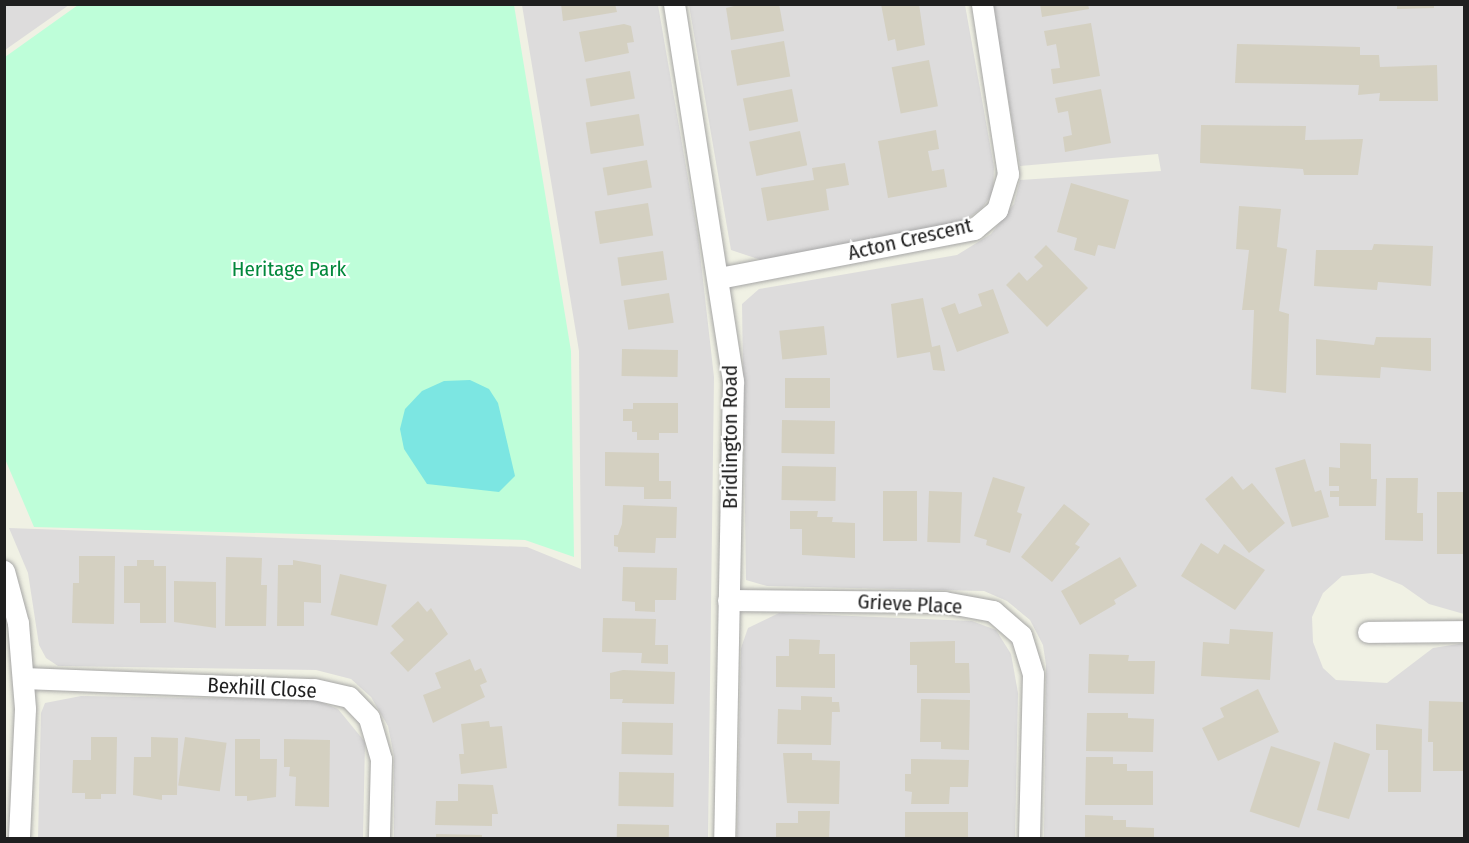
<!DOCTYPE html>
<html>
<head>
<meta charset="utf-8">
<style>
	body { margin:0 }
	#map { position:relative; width:1469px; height:843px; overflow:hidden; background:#f0f1e4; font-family:"Fira Sans Condensed",sans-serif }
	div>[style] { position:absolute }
	.residential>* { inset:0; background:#dddcdc }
	.park>* { inset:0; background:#befed9 }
	.pitch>* { inset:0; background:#7ce6e2 }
	.building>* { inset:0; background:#d4d0c1; transform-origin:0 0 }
	.roads { filter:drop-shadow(0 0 2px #a6a6a6) drop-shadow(0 0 2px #a6a6a6) }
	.street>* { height:21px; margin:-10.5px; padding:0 10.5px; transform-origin:10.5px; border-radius:10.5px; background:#fff }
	span { translate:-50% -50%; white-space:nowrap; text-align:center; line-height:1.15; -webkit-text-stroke:4.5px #fff; paint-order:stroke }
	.street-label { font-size:21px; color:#1f1f1f }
	.park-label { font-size:21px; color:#02883b }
	.frame { position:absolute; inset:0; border:6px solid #1f1f1f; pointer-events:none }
</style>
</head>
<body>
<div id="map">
	<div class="residential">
		<i style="clip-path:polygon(5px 4px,69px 4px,69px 5px,5px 50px)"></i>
		<i style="clip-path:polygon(522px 5px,658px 5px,698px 236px,714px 377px,708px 838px,394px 838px,394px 756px,388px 726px,371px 697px,351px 679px,316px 670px,58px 666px,46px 658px,39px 645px,28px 573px,9px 528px,527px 547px,581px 569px,579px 351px)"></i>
		<i style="clip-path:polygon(689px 5px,965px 5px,994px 167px,993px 193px,982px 208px,959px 225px,761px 260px,731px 250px)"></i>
		<i style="clip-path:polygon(992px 5px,1464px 5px,1464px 614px,1429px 604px,1402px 585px,1372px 573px,1342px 576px,1323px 593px,1312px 617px,1313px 642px,1323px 668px,1336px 680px,1387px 683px,1433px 648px,1464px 643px,1464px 838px,1044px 838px,1046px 665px,1043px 645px,1030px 620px,1007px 601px,984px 591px,767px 586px,746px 580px,742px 304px,759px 289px,957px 255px,991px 234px,1014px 204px,1020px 180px,1161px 171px,1158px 154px,1020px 166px)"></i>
		<i style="clip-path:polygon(779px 613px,972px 621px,996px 630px,1011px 654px,1018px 693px,1015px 838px,737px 838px,741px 648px,748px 628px)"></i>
		<i style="clip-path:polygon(81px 696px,316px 700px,338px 709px,365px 742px,363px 838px,38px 838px,41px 713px,45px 703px)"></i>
	</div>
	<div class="park">
		<i style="clip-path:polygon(78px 5px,514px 5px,571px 351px,574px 557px,525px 540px,34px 527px,5px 459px,5px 57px)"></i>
	</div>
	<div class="pitch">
		<i style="clip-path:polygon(470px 380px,489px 389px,498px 403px,515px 476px,499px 492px,427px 484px,404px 449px,400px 429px,405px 409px,422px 391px,444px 381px)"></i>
	</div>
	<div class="building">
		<i style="clip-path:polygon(561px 4px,615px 4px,617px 12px,563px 21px)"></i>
		<i style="clip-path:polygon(742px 4px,779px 4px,784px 31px,731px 40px,726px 8px)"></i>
		<i style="clip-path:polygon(881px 4px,919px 4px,925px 45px,897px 51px,895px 39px,888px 41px)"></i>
		<i style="clip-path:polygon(1040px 4px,1088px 4px,1089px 9px,1042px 17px)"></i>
		<i style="clip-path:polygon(1397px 4px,1434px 4px,1434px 8px,1397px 9px)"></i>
		<i style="clip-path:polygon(1091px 23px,1100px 76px,1053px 84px,1051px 69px,1060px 68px,1056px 44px,1047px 46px,1044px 31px)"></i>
		<i style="clip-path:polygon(624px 24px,631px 26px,634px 42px,627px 43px,629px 53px,585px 62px,579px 32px)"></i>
		<i style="left:784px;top:41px;width:36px;height:54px;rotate:80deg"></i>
		<i style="clip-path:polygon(1237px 44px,1360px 47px,1360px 55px,1379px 55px,1380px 67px,1437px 65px,1438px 101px,1379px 101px,1380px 93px,1358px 95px,1359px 85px,1235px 83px)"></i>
		<i style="left:929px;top:60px;width:47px;height:38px;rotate:79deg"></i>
		<i style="left:630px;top:71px;width:28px;height:45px;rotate:80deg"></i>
		<i style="left:792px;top:89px;width:33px;height:50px;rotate:79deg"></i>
		<i style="clip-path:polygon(1101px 89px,1111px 143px,1065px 152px,1063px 137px,1072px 135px,1068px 111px,1058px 113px,1055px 98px)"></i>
		<i style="left:639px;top:114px;width:32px;height:54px;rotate:81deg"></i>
		<i style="clip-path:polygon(1201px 125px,1306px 126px,1305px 140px,1363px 139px,1358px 175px,1304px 175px,1303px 169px,1200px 163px)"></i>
		<i style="clip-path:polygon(936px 130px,939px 149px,928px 151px,932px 171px,944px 169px,947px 187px,888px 198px,878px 141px)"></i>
		<i style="left:800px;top:131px;width:35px;height:52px;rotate:78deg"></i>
		<i style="left:647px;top:160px;width:28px;height:45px;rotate:80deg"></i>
		<i style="clip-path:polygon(845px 163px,849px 185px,826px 189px,829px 210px,767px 221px,761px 188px,814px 180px,812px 168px)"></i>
		<i style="clip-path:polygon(1071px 183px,1129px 200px,1115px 249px,1098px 245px,1095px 256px,1074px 250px,1077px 238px,1057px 232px)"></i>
		<i style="left:648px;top:203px;width:33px;height:54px;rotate:81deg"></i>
		<i style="clip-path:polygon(1239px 206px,1281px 209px,1277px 247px,1287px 249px,1279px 311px,1289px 314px,1286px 393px,1251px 389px,1254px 310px,1242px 310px,1249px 250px,1236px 249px)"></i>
		<i style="clip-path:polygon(1374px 244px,1433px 246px,1431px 286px,1378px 282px,1377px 290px,1314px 286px,1316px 250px,1372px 250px)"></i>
		<i style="clip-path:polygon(1046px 245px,1088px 288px,1047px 327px,1006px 285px,1019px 272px,1027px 281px,1043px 266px,1034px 257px)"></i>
		<i style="left:663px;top:251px;width:29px;height:46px;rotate:82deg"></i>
		<i style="clip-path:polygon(993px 289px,1009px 333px,957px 352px,941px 308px,955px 303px,959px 314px,982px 306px,978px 294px)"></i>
		<i style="left:669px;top:293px;width:30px;height:46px;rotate:81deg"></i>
		<i style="clip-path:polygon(923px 298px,932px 347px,940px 345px,945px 371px,933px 370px,930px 352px,897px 358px,891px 304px)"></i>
		<i style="left:824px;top:326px;width:29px;height:45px;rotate:84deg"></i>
		<i style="clip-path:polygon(1376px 337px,1431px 338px,1431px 371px,1381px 367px,1380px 378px,1316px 375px,1316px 339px,1374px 345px)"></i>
		<i style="left:622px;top:349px;width:56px;height:27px;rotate:1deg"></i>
		<i style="left:785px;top:378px;width:45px;height:30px"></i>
		<i style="clip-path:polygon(633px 403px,678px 403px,678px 433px,659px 433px,659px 440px,637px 440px,637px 432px,632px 432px,632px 421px,623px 421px,623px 409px,633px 409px)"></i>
		<i style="left:782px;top:420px;width:53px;height:33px;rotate:1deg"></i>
		<i style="clip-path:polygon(1340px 443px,1371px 444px,1371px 479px,1377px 479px,1376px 506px,1339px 506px,1339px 497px,1330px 497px,1330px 491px,1339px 491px,1339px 486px,1329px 486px,1329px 467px,1340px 468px)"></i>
		<i style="clip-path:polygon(605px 452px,659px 453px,659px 481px,671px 481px,671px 499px,644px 499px,644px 487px,605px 486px)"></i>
		<i style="clip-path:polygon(1305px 459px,1315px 492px,1321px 490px,1329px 517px,1292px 527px,1275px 468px)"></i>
		<i style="left:782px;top:466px;width:54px;height:34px;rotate:1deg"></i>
		<i style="clip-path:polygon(1232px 476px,1243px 490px,1252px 483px,1285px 523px,1249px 553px,1205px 499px)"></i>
		<i style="clip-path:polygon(993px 477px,1025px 487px,1017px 512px,1022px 514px,1010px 553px,986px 545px,987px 540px,974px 536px)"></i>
		<i style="clip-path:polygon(1386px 478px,1418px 478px,1417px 513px,1423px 513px,1423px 541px,1385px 540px)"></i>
		<i style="left:883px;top:491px;width:34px;height:50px"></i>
		<i style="left:929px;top:491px;width:33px;height:51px;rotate:2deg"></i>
		<i style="left:1437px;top:492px;width:27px;height:62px"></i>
		<i style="clip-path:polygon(1064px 504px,1090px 524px,1075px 544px,1080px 547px,1052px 582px,1021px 557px)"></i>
		<i style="clip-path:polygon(623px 505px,677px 507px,676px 538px,656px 538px,655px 553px,618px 552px,618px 547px,614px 546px,614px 535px,618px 535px,622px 524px)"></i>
		<i style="clip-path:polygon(790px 511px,818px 511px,817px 517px,833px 517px,832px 522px,855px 523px,855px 558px,802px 555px,802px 529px,790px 529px)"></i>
		<i style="clip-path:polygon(1201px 543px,1218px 554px,1224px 544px,1265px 570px,1235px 610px,1181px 576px)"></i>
		<i style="clip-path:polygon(79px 556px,115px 556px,114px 624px,72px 623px,73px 583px,79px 583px)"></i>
		<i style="clip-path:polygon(226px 557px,262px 558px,261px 585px,267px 585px,266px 626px,225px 626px)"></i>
		<i style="clip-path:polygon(1120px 557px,1137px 586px,1114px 600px,1116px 604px,1080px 625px,1061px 591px)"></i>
		<i style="clip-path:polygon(137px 560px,154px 560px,154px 566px,166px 566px,166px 623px,140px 623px,140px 603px,124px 603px,124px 566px,137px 566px)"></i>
		<i style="clip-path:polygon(293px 560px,321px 565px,321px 603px,304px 602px,304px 626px,277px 626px,278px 565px,293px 565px)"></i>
		<i style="clip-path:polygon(623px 567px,677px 568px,676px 600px,655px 600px,655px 612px,635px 611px,635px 602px,622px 601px)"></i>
		<i style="left:340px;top:574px;width:48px;height:42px;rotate:13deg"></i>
		<i style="clip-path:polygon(174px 581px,216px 582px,216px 628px,174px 622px)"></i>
		<i style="clip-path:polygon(418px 601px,427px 612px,431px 608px,448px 634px,408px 672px,390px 653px,404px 640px,391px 626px)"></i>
		<i style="clip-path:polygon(603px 618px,656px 619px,655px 645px,668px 645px,668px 664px,641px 663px,642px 653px,602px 652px)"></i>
		<i style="clip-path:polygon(1230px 629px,1273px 632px,1270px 680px,1201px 676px,1203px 642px,1229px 644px)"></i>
		<i style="clip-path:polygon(789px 639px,820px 640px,819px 654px,835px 654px,835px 688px,776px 687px,776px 656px,789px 656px)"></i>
		<i style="clip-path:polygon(955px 641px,955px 663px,969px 663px,970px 693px,917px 693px,917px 665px,910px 665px,910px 642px)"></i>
		<i style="clip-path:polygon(1089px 654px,1129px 655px,1128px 661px,1155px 661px,1154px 694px,1088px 693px)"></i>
		<i style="clip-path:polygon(470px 659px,475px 671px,481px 668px,487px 682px,480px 685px,485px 697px,433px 723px,423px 695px,441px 688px,435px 673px)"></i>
		<i style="clip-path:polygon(623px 670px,675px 672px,674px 704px,622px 703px,623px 699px,610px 699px,610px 673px)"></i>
		<i style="clip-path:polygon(1258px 689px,1279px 732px,1218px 761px,1202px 728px,1224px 717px,1220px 708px)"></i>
		<i style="clip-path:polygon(801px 696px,832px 697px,832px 702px,839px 702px,840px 712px,832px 712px,831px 745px,777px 744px,778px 709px,801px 710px)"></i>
		<i style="clip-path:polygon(921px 699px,970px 700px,969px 750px,941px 749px,941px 742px,920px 742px)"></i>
		<i style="clip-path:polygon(1429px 701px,1464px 702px,1464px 771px,1433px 771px,1433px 742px,1428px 742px)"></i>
		<i style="clip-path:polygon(1087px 713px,1128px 713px,1128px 718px,1154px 719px,1153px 752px,1086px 751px)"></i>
		<i style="clip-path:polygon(489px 721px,490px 727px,502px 726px,507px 768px,461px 774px,459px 754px,464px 754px,461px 724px)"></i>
		<i style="left:622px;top:722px;width:51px;height:32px;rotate:1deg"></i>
		<i style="clip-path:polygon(1376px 724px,1422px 729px,1421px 792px,1388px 792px,1388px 750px,1376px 750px)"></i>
		<i style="clip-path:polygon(91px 737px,117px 737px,116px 794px,101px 794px,101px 799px,85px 799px,85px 793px,72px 793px,73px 760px,91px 760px)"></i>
		<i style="clip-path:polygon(151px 737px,178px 738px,177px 795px,162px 795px,162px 800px,133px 795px,134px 757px,151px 757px)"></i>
		<i style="left:185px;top:737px;width:42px;height:49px;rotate:8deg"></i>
		<i style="clip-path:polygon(235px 739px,260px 739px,260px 759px,277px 759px,276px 797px,247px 801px,247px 796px,235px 796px)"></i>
		<i style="clip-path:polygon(284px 739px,330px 740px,329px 807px,295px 806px,296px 777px,289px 776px,290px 767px,284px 767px)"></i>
		<i style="clip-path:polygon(1334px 742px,1370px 754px,1349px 819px,1317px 810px)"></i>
		<i style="left:1271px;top:746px;width:52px;height:69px;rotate:18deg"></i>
		<i style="clip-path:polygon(783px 753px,812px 753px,812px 760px,840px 761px,839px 804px,787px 803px)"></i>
		<i style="clip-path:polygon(1086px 757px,1113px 757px,1113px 764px,1127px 764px,1127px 771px,1153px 771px,1153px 805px,1085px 805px)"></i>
		<i style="clip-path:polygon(911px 759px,969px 760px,968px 787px,950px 787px,949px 804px,911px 804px,912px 792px,905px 791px,905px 774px,911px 774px)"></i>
		<i style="left:619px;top:772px;width:55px;height:34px;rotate:1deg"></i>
		<i style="clip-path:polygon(458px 784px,493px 785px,498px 814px,492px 814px,492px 826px,435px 825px,436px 801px,458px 801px)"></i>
		<i style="clip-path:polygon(798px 811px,830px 811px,829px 838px,776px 838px,776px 823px,798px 823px)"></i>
		<i style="left:905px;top:812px;width:63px;height:26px"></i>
		<i style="clip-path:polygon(1085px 815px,1113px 816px,1113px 820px,1126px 820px,1126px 827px,1154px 828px,1154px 838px,1085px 838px)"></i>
		<i style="left:617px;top:824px;width:52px;height:14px;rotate:1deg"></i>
		<i style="clip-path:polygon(436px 834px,482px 835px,482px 838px,436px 838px)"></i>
	</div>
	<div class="roads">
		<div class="street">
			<i style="left:674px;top:4px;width:382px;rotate:81.1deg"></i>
			<i style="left:733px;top:381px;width:457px;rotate:91.1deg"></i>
			<i style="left:719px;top:278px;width:260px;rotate:-10.9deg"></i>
			<i style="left:974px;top:229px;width:30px;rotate:-40deg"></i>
			<i style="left:997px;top:210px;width:38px;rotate:-73deg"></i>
			<i style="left:1008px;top:174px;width:172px;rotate:-98.7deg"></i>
			<i style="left:4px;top:571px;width:54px;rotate:74.9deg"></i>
			<i style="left:18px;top:623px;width:86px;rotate:85.3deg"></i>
			<i style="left:25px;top:709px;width:129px;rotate:92.7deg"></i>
			<i style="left:728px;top:600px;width:216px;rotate:0.5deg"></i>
			<i style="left:944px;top:602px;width:50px;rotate:10.4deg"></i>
			<i style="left:993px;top:611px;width:37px;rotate:41deg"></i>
			<i style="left:1021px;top:635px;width:41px;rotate:72.9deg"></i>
			<i style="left:1033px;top:674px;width:164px;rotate:91.4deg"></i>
			<i style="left:1368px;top:632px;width:96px;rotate:-0.6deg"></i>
			<i style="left:23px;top:678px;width:291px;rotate:2.2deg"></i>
			<i style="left:314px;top:689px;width:36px;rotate:13deg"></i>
			<i style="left:349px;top:697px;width:29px;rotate:46deg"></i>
			<i style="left:369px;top:718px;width:43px;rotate:73.7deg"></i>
			<i style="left:381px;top:759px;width:79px;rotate:91.5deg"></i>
		</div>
	</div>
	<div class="street-label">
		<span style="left:910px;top:239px;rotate:-13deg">Acton Crescent</span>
		<span style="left:730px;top:437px;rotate:-90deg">Bridlington Road</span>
		<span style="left:910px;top:604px;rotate:3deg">Grieve Place</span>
		<span style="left:262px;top:688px;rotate:3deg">Bexhill Close</span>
	</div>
	<div class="park-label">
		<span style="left:289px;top:269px">Heritage Park</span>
	</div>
	<div class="frame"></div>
</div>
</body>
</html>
